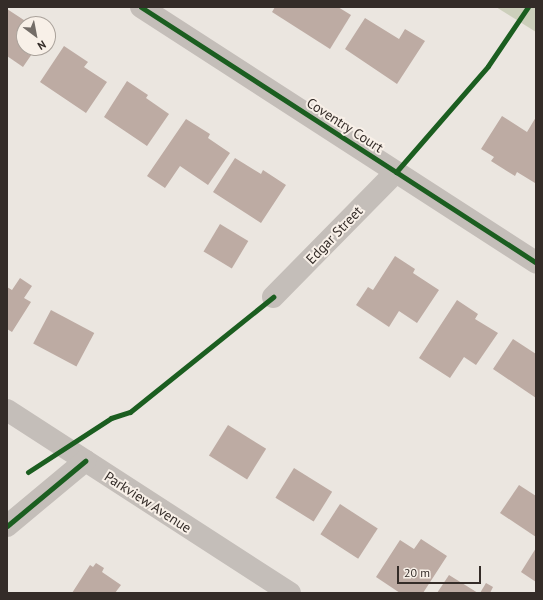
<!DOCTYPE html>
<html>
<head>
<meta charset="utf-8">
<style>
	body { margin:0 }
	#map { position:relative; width:543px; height:600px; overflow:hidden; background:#ebe6e0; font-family:"PT Sans",sans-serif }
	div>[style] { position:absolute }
	.green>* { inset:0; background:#cccfbb }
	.building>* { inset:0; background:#bdaba3; transform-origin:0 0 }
	.street>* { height:22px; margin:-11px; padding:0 11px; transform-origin:11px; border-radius:11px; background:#c4beb9 }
	.cycleway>* { height:5px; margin:-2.5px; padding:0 2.5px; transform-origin:2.5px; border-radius:2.5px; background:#1b5e20 }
	span { translate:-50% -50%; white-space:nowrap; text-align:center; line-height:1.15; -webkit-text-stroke:4px #f8f0e8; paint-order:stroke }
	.street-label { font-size:14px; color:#342c28 }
	.frame { position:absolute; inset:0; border:8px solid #342c28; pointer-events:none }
	.north { position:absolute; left:16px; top:16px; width:40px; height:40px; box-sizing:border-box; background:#f8f0e8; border:1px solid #aaa29b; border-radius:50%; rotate:148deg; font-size:11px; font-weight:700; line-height:16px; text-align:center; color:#342c28 }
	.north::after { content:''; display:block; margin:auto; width:14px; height:18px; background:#746d68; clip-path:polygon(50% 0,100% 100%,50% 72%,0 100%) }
	.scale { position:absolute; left:397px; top:566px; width:84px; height:18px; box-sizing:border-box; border:2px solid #342c28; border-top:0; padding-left:5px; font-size:12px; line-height:14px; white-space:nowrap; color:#342c28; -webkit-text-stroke:3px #f8f0e8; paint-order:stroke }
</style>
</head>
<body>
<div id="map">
	<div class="green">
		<i style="clip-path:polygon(496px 7px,536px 7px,536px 32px)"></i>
	</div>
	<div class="building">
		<i style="clip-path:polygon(275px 7px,338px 7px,351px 15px,330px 49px,272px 12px)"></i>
		<i style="clip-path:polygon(7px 9px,30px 24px,24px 24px,24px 48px,36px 48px,23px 67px,7px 56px)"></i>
		<i style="clip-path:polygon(365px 18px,399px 39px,405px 29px,425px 41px,397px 84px,345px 49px)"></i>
		<i style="clip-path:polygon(64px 46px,88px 62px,84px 67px,107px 82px,86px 113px,40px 82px)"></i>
		<i style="clip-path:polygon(127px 81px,148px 95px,146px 98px,169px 114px,147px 146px,104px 117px)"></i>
		<i style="clip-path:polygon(502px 116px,527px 132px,536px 117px,535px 183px,517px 172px,515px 176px,491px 161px,494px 157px,481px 149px)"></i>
		<i style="clip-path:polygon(186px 119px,210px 134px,208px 138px,230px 153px,208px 185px,180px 166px,165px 188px,147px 176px)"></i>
		<i style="clip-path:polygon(235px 158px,261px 174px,263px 170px,286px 185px,261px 223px,213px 192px)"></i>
		<i style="left:220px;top:224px;width:33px;height:32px;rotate:31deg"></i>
		<i style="clip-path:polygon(395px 256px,415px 269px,413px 273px,439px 290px,417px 323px,399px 311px,389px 327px,356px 305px,368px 287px,373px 290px)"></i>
		<i style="clip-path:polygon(20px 278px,32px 286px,24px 298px,31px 302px,12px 332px,7px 329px,7px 287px,12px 290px)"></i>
		<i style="clip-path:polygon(457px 300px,478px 314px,475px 319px,498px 333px,476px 365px,464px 357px,450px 378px,419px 358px)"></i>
		<i style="left:51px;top:310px;width:49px;height:38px;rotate:28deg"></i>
		<i style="clip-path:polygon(513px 339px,536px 354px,536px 398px,493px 369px)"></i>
		<i style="left:228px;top:425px;width:45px;height:36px;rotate:32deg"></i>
		<i style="left:294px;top:468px;width:45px;height:35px;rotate:32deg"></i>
		<i style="clip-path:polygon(519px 485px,536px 496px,536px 537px,500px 513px)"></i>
		<i style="left:340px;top:504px;width:45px;height:36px;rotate:33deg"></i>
		<i style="clip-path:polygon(421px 539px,447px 556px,423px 593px,400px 593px,376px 577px,400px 540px,414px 549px)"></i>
		<i style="clip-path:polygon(536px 548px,536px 582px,521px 572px)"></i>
		<i style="clip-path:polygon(96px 563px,104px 568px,102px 572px,121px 585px,115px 593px,72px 593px,90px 565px,93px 567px)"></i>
		<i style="clip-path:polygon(449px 575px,478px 593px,437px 593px)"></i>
		<i style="clip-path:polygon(486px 583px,493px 587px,490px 593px,480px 593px)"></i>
	</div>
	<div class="street">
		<i style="left:141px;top:7px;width:471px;rotate:32.9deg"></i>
		<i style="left:273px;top:297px;width:175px;rotate:-45.5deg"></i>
		<i style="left:7px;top:410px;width:337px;rotate:32.9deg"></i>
		<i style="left:7px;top:526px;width:102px;rotate:-39.8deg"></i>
	</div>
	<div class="cycleway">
		<i style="left:141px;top:7px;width:471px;rotate:32.9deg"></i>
		<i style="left:396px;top:172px;width:140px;rotate:-49deg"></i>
		<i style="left:488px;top:66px;width:71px;rotate:-55.9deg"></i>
		<i style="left:28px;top:472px;width:99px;rotate:-33deg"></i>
		<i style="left:111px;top:418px;width:20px;rotate:-18deg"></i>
		<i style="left:130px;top:412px;width:184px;rotate:-38.8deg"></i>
		<i style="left:7px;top:526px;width:102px;rotate:-39.8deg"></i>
	</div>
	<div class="street-label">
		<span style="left:345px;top:125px;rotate:33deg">Coventry Court</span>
		<span style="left:334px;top:235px;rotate:-46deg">Edgar Street</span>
		<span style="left:148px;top:502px;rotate:33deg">Parkview Avenue</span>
	</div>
	<div class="frame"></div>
	<div class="north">N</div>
	<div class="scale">20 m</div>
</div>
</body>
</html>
